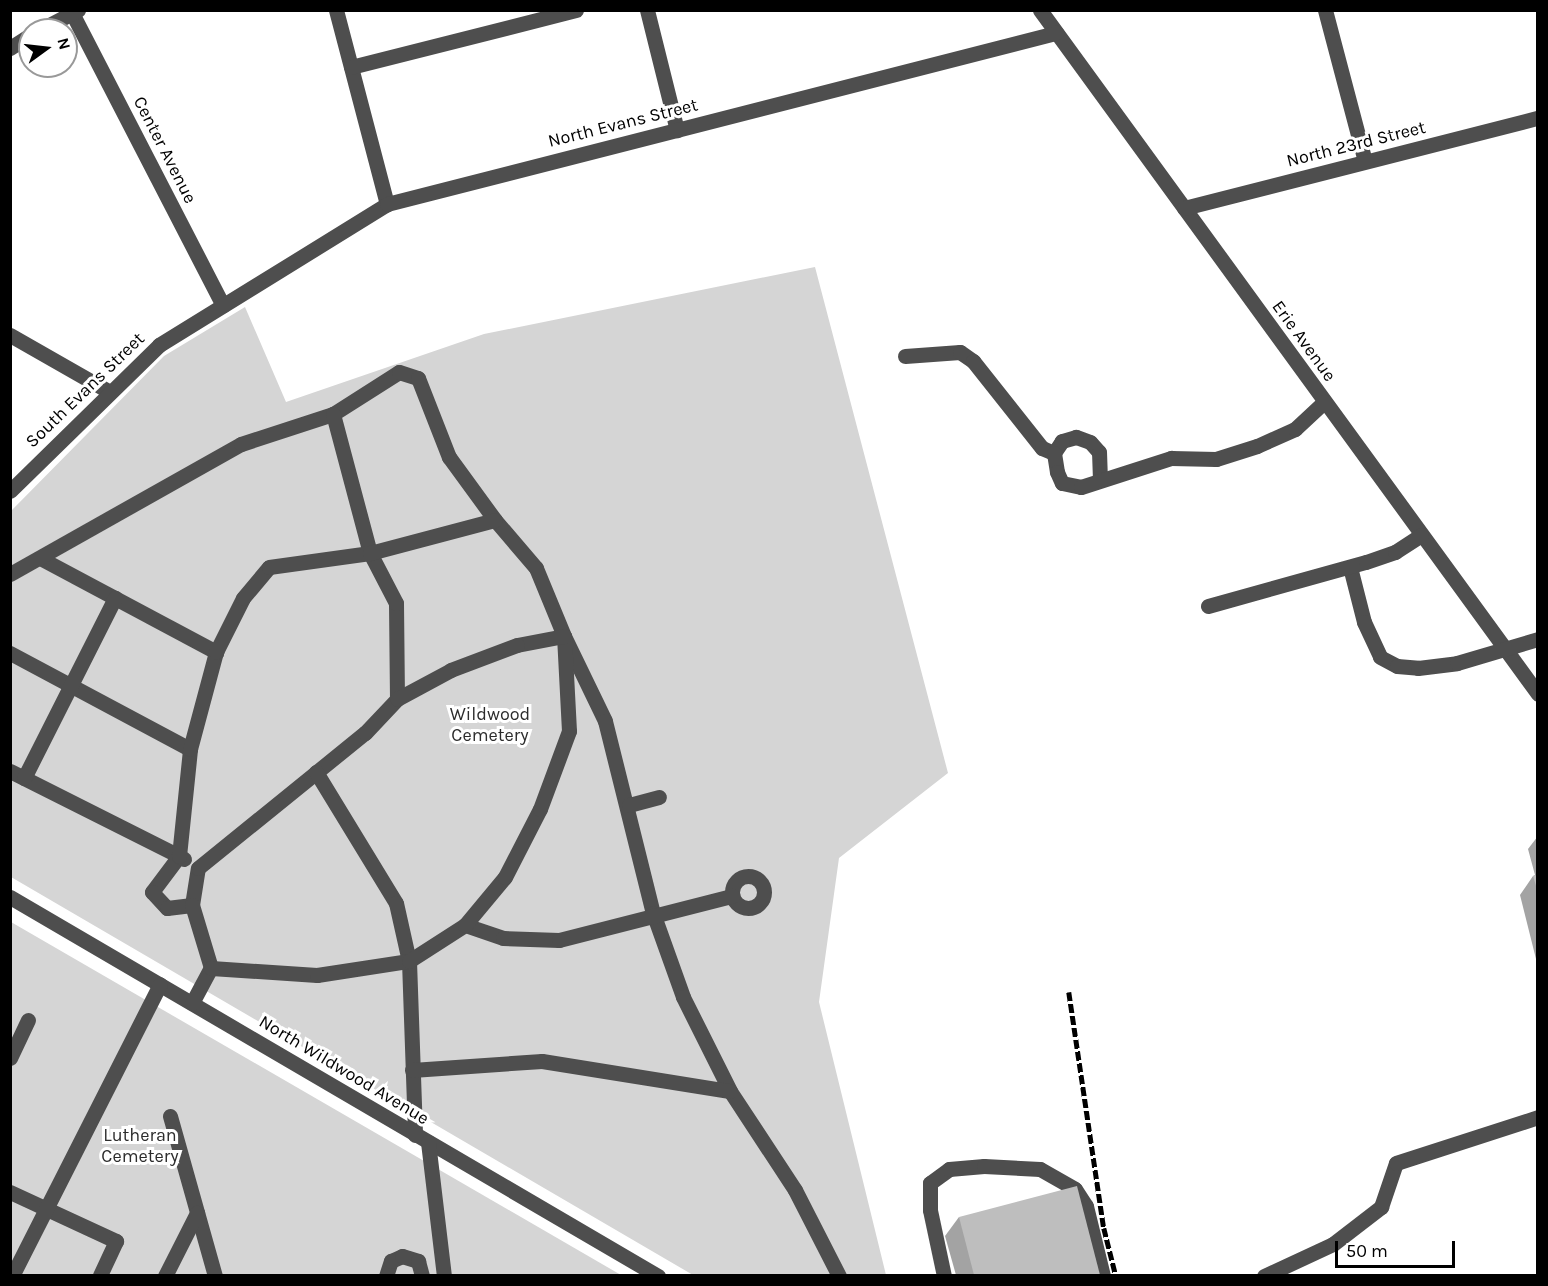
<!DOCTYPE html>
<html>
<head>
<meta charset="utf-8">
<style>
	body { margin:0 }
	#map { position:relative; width:1548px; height:1286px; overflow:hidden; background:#fff; font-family:Karla,sans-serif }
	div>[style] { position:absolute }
	.green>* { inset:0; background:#d5d5d5 }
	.minor>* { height:15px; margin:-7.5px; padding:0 7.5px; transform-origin:7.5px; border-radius:7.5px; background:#4e4e4e }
	.minor>.ring { margin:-7.5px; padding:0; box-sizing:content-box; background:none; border:15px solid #4e4e4e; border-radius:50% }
	.rail>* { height:4.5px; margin-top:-2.25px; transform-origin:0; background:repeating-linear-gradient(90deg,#000 0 9px,transparent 0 12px) }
	.wall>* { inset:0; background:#a3a3a3 }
	.building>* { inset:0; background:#bebebe }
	span { translate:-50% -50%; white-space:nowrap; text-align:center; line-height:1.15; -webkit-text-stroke:6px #fff; paint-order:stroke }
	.street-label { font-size:18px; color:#000 }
	.park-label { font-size:18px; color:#2c2c2c }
	.frame { position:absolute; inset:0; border:12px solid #000; pointer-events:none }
	.north { position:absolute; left:18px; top:18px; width:60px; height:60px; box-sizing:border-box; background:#fff; border:2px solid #999; border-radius:50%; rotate:75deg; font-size:16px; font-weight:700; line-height:24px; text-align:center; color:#000 }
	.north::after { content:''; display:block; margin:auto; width:21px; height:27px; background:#000; clip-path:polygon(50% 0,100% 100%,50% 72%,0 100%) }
	.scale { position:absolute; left:1335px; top:1241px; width:120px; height:27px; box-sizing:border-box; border:3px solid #000; border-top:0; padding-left:8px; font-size:18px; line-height:21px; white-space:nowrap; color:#000; -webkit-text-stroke:4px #fff; paint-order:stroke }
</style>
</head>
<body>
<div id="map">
	<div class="green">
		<i style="clip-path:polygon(815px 267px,948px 773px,839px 858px,819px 1002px,886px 1275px,693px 1275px,11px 877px,11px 511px,164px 356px,245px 307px,286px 402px,484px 334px)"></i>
		<i style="clip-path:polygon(11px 922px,621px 1275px,11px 1275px)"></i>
	</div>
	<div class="minor">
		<i style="left:336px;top:10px;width:201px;rotate:75.3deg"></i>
		<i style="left:647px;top:10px;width:124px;rotate:76deg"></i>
		<i style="left:1040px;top:10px;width:846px;rotate:53.94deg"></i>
		<i style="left:1325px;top:10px;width:156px;rotate:75.2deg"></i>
		<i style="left:72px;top:13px;width:329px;rotate:62.7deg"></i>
		<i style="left:40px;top:30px;width:43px;rotate:-27.8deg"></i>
		<i style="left:10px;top:48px;width:24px;rotate:-33deg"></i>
		<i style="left:351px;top:67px;width:232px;rotate:-14.2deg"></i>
		<i style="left:1184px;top:208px;width:365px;rotate:-14.3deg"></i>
		<i style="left:10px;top:335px;width:115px;rotate:29.7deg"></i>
		<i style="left:905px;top:356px;width:55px;rotate:-4.2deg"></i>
		<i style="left:960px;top:352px;width:16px;rotate:35deg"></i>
		<i style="left:973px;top:361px;width:111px;rotate:51.6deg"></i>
		<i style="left:1042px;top:448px;width:13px;rotate:23deg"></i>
		<i style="left:1100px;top:480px;width:28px;rotate:-92deg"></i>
		<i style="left:1099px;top:452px;width:13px;rotate:-132deg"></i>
		<i style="left:1090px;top:442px;width:15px;rotate:-160deg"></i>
		<i style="left:1076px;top:437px;width:15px;rotate:164deg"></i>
		<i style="left:1062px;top:441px;width:14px;rotate:124deg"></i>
		<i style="left:1054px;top:453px;width:19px;rotate:81deg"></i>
		<i style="left:1057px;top:472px;width:12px;rotate:66deg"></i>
		<i style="left:1062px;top:483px;width:19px;rotate:12deg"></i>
		<i style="left:1081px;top:487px;width:95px;rotate:-17.9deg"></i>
		<i style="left:1171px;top:458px;width:45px;rotate:1.3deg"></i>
		<i style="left:1216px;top:459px;width:43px;rotate:-17.6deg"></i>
		<i style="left:1257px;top:446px;width:42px;rotate:-24.1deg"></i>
		<i style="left:1295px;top:429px;width:40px;rotate:-43deg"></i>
		<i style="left:10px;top:491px;width:209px;rotate:-44.4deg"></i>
		<i style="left:159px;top:345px;width:268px;rotate:-31.7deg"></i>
		<i style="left:387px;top:204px;width:691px;rotate:-14.34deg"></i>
		<i style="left:40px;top:558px;width:200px;rotate:28.1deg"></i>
		<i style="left:1350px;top:567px;width:57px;rotate:75.7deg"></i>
		<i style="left:1364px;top:622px;width:38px;rotate:65deg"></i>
		<i style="left:1380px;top:657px;width:19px;rotate:28deg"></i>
		<i style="left:1397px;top:666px;width:21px;rotate:5deg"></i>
		<i style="left:1418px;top:668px;width:39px;rotate:-7deg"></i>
		<i style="left:1457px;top:663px;width:84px;rotate:-16.5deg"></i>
		<i style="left:10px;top:574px;width:265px;rotate:-29.4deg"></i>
		<i style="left:241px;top:444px;width:97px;rotate:-18.1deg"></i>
		<i style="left:333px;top:414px;width:78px;rotate:-32.5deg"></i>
		<i style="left:399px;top:372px;width:20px;rotate:18deg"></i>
		<i style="left:418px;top:378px;width:85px;rotate:68.6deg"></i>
		<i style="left:449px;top:457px;width:78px;rotate:53.9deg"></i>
		<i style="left:495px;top:520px;width:63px;rotate:49.5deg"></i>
		<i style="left:536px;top:568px;width:74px;rotate:67.6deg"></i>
		<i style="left:564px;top:636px;width:94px;rotate:64.2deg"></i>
		<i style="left:605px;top:721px;width:198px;rotate:76deg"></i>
		<i style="left:653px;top:913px;width:89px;rotate:70.3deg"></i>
		<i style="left:683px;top:997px;width:105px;rotate:63.4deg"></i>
		<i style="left:730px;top:1091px;width:118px;rotate:56.7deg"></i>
		<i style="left:795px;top:1190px;width:97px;rotate:62.9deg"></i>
		<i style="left:1208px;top:606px;width:164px;rotate:-15.6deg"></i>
		<i style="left:1366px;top:562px;width:31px;rotate:-19deg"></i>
		<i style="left:1395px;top:552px;width:31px;rotate:-33deg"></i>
		<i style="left:10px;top:653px;width:204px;rotate:28.1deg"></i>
		<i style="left:10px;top:771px;width:189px;rotate:26.7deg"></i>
		<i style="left:179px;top:856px;width:45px;rotate:126.9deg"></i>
		<i style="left:152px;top:892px;width:22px;rotate:47deg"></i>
		<i style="left:167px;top:908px;width:25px;rotate:-7deg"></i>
		<i style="left:192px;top:905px;width:37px;rotate:-81deg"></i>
		<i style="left:198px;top:868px;width:215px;rotate:-39deg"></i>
		<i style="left:365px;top:733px;width:47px;rotate:-46.7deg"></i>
		<i style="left:397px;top:699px;width:96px;rotate:-90.6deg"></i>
		<i style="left:396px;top:603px;width:56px;rotate:-117.5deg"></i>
		<i style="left:370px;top:553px;width:144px;rotate:-104.9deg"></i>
		<i style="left:316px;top:772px;width:153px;rotate:58.6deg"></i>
		<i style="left:396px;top:903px;width:59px;rotate:77.4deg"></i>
		<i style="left:409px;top:961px;width:174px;rotate:88deg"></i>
		<i style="left:24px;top:778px;width:202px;rotate:-63.2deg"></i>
		<i style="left:629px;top:805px;width:31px;rotate:-15deg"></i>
		<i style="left:184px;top:859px;width:6px;rotate:-149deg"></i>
		<i style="left:179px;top:856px;width:108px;rotate:-84.1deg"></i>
		<i style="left:190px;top:749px;width:100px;rotate:-75deg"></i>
		<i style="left:216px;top:652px;width:60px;rotate:-63.4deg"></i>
		<i style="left:243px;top:598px;width:40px;rotate:-50deg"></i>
		<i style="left:269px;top:567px;width:102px;rotate:-7.9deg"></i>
		<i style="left:370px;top:553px;width:129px;rotate:-14.8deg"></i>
		<i class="ring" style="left:732px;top:876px;width:17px;height:17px"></i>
		<i style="left:10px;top:897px;width:751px;rotate:30.32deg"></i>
		<i style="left:192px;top:905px;width:66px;rotate:73.2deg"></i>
		<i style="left:465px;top:925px;width:40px;rotate:18.9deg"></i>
		<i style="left:503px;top:938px;width:56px;rotate:2deg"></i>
		<i style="left:559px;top:940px;width:179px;rotate:-14.3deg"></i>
		<i style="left:192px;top:1003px;width:40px;rotate:-62deg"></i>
		<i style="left:211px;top:968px;width:106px;rotate:3.8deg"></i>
		<i style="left:317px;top:975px;width:93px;rotate:-8.7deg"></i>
		<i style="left:409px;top:961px;width:67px;rotate:-32.7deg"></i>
		<i style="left:465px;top:925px;width:62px;rotate:-50.2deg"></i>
		<i style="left:505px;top:877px;width:76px;rotate:-62.8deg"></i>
		<i style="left:540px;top:809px;width:83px;rotate:-69.6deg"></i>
		<i style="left:569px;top:731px;width:95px;rotate:-93deg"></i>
		<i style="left:564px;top:636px;width:48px;rotate:169.2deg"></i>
		<i style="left:517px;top:645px;width:71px;rotate:159.3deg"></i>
		<i style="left:451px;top:670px;width:61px;rotate:151.8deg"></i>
		<i style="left:10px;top:1058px;width:42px;rotate:-64.7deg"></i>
		<i style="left:412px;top:1070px;width:130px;rotate:-4deg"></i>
		<i style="left:542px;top:1061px;width:190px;rotate:9.1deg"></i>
		<i style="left:170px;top:1116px;width:166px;rotate:74.3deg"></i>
		<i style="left:428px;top:1142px;width:135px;rotate:83.2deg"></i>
		<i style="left:10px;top:1192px;width:117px;rotate:24.8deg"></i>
		<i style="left:116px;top:1241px;width:38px;rotate:115deg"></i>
		<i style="left:12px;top:1276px;width:327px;rotate:-63.1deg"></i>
		<i style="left:165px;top:1276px;width:71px;rotate:-63.1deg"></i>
		<i style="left:386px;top:1276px;width:16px;rotate:-72deg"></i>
		<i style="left:391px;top:1261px;width:12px;rotate:-24deg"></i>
		<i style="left:402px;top:1256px;width:17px;rotate:17deg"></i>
		<i style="left:418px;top:1261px;width:16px;rotate:75deg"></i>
		<i style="left:944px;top:1276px;width:67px;rotate:-102deg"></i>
		<i style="left:930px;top:1210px;width:27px;rotate:-90deg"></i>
		<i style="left:930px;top:1183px;width:24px;rotate:-36deg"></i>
		<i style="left:949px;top:1169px;width:35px;rotate:-5deg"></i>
		<i style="left:984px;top:1166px;width:56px;rotate:3.1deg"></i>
		<i style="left:1040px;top:1169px;width:40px;rotate:29.7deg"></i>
		<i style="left:1075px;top:1189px;width:20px;rotate:57deg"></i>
		<i style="left:1086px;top:1206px;width:72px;rotate:76.3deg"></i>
		<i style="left:1264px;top:1276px;width:76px;rotate:-24.9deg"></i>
		<i style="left:1333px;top:1244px;width:61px;rotate:-37.6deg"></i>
		<i style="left:1381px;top:1207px;width:46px;rotate:-71.2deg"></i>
		<i style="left:1396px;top:1163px;width:149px;rotate:-17.9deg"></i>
	</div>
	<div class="rail">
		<i style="left:1069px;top:992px;width:239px;rotate:81.6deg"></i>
		<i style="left:1104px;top:1228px;width:49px;rotate:76deg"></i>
	</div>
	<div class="wall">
		<i style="clip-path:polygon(1538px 836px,1538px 958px,1536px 959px,1520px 895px,1533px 876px,1535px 875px,1528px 849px)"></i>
		<i style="clip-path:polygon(959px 1217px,1100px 1275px,956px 1275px,945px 1236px)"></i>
	</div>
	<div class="building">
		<i style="clip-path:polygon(1538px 875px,1538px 892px,1533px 876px)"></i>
		<i style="clip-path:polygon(1077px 1186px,1100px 1275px,974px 1275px,959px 1217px)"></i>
	</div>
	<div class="street-label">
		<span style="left:623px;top:123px;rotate:-14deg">North Evans Street</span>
		<span style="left:1356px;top:144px;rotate:-14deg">North 23rd Street</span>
		<span style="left:165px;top:150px;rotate:63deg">Center Avenue</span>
		<span style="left:1304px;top:341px;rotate:54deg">Erie Avenue</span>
		<span style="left:85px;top:390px;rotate:-44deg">South Evans Street</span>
		<span style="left:344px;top:1070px;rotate:31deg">North Wildwood Avenue</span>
	</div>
	<div class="park-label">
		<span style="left:490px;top:725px">Wildwood<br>Cemetery</span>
		<span style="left:140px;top:1146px">Lutheran<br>Cemetery</span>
	</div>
	<div class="frame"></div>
	<div class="north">N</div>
	<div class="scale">50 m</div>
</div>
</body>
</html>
